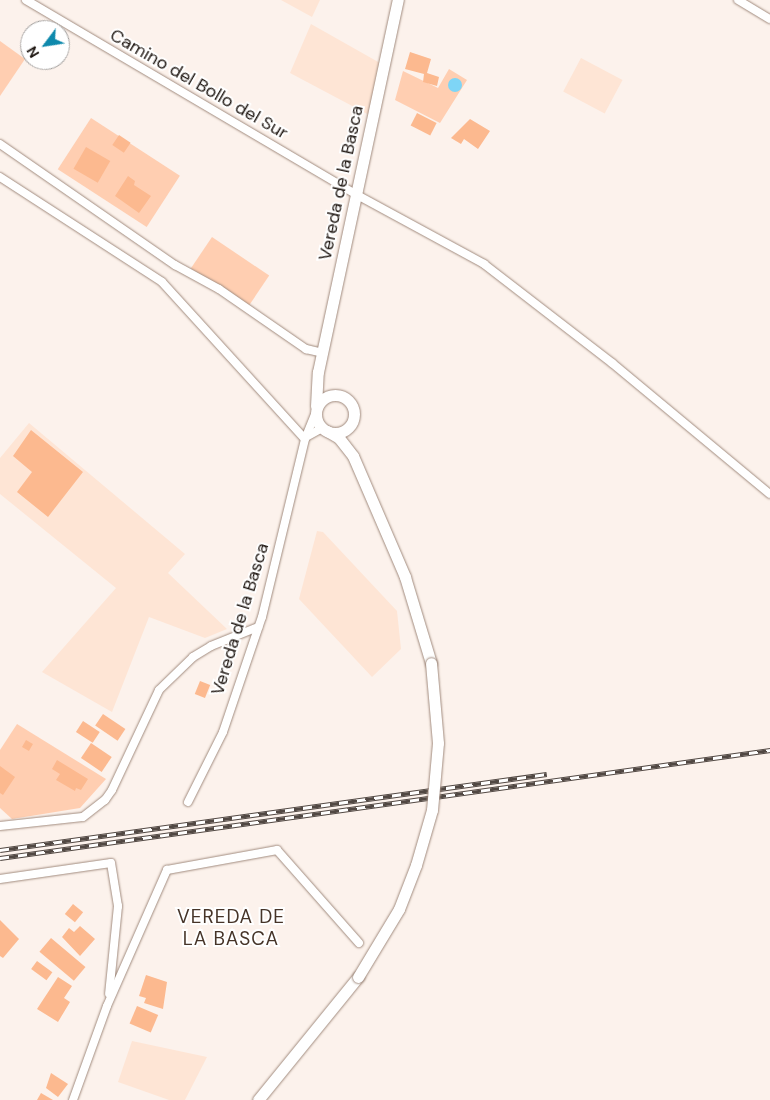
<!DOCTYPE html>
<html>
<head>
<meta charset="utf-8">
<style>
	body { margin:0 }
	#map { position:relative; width:770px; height:1100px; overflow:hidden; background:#fcf2ec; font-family:"DM Sans",sans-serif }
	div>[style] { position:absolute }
	.built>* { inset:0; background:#fee5d5; transform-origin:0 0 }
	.green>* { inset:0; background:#ffceb1; transform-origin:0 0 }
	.water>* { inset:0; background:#7ed5f6 }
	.round { border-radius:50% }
	.building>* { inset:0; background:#fcb98f; transform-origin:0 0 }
	.roads { filter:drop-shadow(0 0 1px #a18b7e) drop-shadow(0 0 1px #a18b7e) }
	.street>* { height:8px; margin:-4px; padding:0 4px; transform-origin:4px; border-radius:4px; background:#fff }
	.secondary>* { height:11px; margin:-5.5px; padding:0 5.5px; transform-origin:5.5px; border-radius:5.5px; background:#fff }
	.secondary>.ring { margin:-5.5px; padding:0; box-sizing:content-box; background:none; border:11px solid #fff; border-radius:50% }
	.rail>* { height:5px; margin-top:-2.5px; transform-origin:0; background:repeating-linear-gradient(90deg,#fff 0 9px,#514843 0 18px); box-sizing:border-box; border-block:1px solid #514843 }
	.bridges { filter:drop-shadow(0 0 1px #a18b7e) drop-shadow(0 0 1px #a18b7e) }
	.secondary-bridge>* { height:11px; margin:-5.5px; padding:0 5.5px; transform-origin:5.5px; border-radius:5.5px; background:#fff }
	span { translate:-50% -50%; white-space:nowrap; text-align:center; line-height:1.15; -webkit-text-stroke:4px #fff; paint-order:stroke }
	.street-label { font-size:18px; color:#1e1611 }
	.neighbourhood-label { font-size:19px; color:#463428; letter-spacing:1px }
	.north { position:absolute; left:20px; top:20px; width:50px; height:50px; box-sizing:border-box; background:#fff; border:1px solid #a5a2a0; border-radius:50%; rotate:239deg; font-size:14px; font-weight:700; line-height:20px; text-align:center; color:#1e1611 }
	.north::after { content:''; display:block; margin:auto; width:18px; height:22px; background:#0e89ac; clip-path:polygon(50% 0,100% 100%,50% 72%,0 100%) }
</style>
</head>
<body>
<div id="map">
	<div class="built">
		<i style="clip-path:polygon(281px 0,320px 0,312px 17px)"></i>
		<i style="clip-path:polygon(311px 24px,380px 63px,373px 117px,290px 73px)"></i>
		<i style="left:581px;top:58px;width:47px;height:38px;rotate:28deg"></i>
		<i style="clip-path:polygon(29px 423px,185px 554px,168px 573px,227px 629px,205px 638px,149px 617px,112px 712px,42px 672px,116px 588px,0 494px,0 458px)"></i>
		<i style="clip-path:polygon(317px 531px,323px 532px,397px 611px,401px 649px,372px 677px,299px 599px)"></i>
		<i style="clip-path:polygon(132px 1041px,207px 1057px,185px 1100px,169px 1100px,118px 1082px)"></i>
	</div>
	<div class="green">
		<i style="clip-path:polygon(0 41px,25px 59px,0 96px)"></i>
		<i style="clip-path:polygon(449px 69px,467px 80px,440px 123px,395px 100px,403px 71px,438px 88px)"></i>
		<i style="left:91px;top:118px;width:106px;height:61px;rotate:33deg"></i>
		<i style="left:212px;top:237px;width:69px;height:38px;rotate:34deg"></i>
		<i style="clip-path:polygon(17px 724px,106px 779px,80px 808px,12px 819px,0 808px,0 750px)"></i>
	</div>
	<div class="water">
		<i class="round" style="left:448px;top:78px;width:14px;height:14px"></i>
	</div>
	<div class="building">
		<i style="clip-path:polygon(410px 52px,431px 59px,427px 73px,439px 77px,437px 86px,423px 82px,424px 74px,405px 69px)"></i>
		<i style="left:417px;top:113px;width:22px;height:14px;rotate:27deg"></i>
		<i style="clip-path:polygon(470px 119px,490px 131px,478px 149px,464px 139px,461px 144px,451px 138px)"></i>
		<i style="left:119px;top:135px;width:14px;height:12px;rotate:34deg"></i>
		<i style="left:86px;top:147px;width:28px;height:25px;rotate:30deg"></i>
		<i style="clip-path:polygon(128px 176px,135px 181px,134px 185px,151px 196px,139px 213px,115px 196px)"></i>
		<i style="clip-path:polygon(31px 430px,83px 472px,48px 517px,17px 492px,32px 472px,13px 456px)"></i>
		<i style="left:200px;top:681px;width:11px;height:14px;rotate:22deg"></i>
		<i style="left:103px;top:714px;width:27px;height:14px;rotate:34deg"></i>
		<i style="left:83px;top:721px;width:20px;height:13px;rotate:33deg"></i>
		<i style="left:26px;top:740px;width:8px;height:8px;rotate:30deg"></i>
		<i style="left:91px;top:743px;width:25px;height:18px;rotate:34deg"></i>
		<i style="clip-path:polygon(57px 760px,88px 779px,81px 790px,76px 788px,75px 791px,56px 780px,60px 774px,52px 769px)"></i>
		<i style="clip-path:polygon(0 766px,15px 777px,3px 795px,0 793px)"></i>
		<i style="left:73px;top:904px;width:13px;height:13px;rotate:39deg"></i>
		<i style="clip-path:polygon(0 920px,19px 939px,3px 958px,0 956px)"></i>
		<i style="clip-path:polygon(80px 926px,95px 939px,80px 956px,62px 937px,69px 928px,74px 932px)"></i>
		<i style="left:51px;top:938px;width:45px;height:18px;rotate:40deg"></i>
		<i style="left:37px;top:961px;width:19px;height:10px;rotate:36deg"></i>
		<i style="clip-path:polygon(146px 975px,167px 982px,163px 1009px,144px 1003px,146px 998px,139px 996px)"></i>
		<i style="clip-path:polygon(58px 977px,72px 986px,64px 998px,70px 1002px,58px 1022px,37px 1009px)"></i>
		<i style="left:137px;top:1006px;width:23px;height:19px;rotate:23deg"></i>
		<i style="clip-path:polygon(51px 1073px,68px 1084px,58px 1097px,46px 1088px)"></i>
		<i style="clip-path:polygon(41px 1093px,53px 1100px,37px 1100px)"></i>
	</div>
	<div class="roads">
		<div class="street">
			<i style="left:26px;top:0;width:384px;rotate:30.5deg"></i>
			<i style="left:357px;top:195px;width:145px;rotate:28.5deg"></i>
			<i style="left:484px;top:264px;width:162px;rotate:37.7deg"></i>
			<i style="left:612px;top:363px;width:205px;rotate:39.7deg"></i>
			<i style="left:738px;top:0;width:37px;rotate:31deg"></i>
			<i style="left:0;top:144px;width:213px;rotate:34.7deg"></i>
			<i style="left:175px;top:265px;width:50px;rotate:28.6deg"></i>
			<i style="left:219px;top:289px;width:106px;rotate:34.6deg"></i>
			<i style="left:306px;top:349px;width:17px;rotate:13deg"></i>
			<i style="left:0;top:177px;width:193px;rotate:32.9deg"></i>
			<i style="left:162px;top:282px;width:212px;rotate:47.7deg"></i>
			<i style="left:306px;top:437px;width:18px;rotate:-29deg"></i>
			<i style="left:188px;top:802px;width:78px;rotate:-63.4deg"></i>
			<i style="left:223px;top:732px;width:121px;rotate:-71.3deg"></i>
			<i style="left:262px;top:617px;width:183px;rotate:-76.4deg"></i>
			<i style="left:305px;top:439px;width:27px;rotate:-68deg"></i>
			<i style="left:0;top:826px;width:83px;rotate:-6.2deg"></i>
			<i style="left:83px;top:817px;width:28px;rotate:-38deg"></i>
			<i style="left:105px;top:800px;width:12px;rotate:-55deg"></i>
			<i style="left:112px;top:790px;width:110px;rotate:-64.8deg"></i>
			<i style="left:159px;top:690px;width:47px;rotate:-44.1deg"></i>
			<i style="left:193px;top:657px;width:21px;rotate:-31deg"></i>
			<i style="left:211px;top:646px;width:51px;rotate:-22deg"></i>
			<i style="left:0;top:879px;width:112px;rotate:-8.2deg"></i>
			<i style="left:111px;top:863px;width:44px;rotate:80.8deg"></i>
			<i style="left:118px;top:906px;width:88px;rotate:95.8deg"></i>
			<i style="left:73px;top:1100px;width:100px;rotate:-70.1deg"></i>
			<i style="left:107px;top:1006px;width:149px;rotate:-66.2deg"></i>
			<i style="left:167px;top:870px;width:112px;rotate:-10.3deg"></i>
			<i style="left:277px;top:850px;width:124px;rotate:48.6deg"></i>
		</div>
		<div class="secondary">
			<i class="ring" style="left:316px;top:395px;width:27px;height:27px"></i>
			<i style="left:316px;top:406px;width:34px;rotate:-87deg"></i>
			<i style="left:318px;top:372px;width:381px;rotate:-77.9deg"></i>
			<i style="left:327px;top:431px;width:14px;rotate:30deg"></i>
			<i style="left:339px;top:438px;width:23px;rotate:52deg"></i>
			<i style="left:353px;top:456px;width:132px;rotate:66.7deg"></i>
			<i style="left:405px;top:577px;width:90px;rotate:73.2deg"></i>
			<i style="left:258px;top:1100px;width:159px;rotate:-50.9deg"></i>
		</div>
	</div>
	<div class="rail">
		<i style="left:0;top:850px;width:552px;rotate:-7.91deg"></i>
		<i style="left:0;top:858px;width:778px;rotate:-7.98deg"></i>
	</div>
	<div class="bridges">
		<div class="secondary-bridge">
			<i style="left:358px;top:977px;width:79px;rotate:-58.9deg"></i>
			<i style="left:399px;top:909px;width:47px;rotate:-68.9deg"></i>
			<i style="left:416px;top:865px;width:57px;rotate:-73.8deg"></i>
			<i style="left:432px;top:810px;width:67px;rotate:-84.9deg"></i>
			<i style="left:438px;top:743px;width:80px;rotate:-95deg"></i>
		</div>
	</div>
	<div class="street-label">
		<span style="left:199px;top:84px;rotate:30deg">Camino del Bollo del Sur</span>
		<span style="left:341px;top:183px;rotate:-78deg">Vereda de la Basca</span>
		<span style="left:240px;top:619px;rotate:-73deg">Vereda de la Basca</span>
	</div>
	<div class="neighbourhood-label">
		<span style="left:231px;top:928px">VEREDA DE<br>LA BASCA</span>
	</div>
	<div class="north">N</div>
</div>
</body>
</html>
